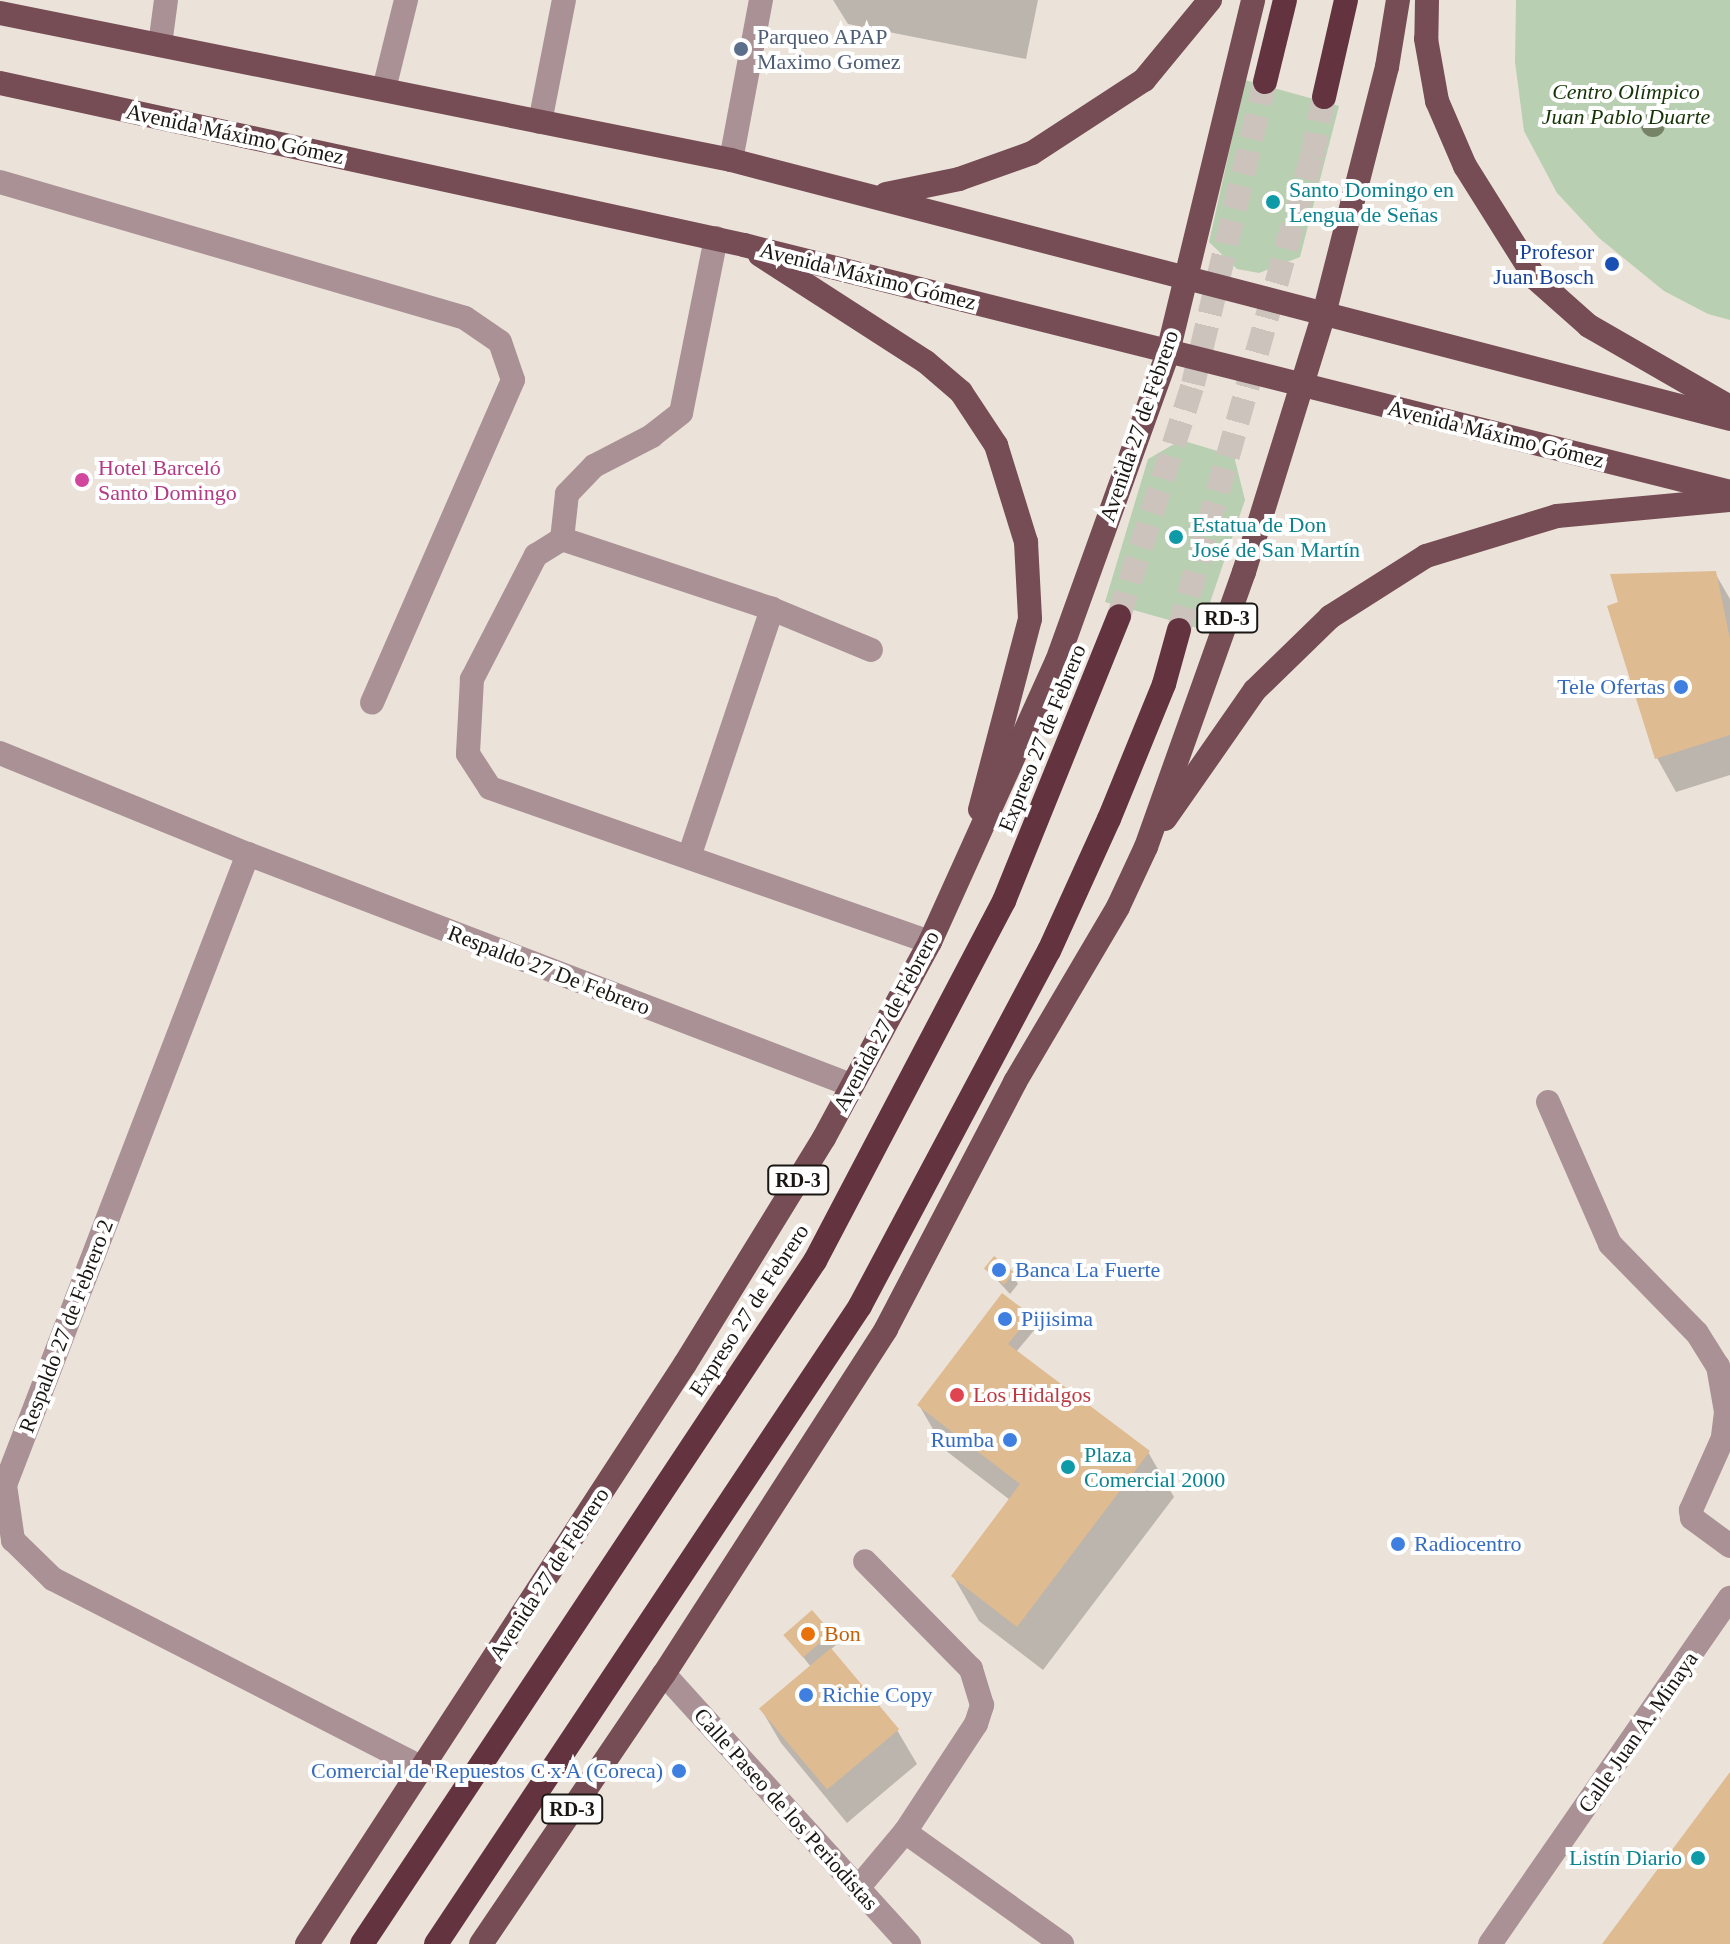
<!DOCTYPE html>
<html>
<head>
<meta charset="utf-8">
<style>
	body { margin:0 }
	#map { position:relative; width:1730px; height:1944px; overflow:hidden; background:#ebe3da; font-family:"Times New Roman",serif }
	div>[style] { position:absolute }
	.green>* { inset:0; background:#b9cfb1 }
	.shadow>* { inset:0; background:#0003 }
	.building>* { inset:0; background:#debb91; transform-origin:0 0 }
	.highway-tunnel>* { height:24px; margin-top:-12px; transform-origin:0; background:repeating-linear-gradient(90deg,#ccc4bc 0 24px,transparent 0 36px) }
	.minor>* { height:24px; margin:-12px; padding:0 12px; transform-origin:12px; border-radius:12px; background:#aa9195 }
	.major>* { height:24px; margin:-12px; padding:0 12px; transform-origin:12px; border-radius:12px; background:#764c55 }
	.highway>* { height:24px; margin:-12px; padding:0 12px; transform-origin:12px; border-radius:12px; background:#63343f }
	.trees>* { width:24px; height:24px; margin:-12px; border-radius:50%; background:#768366 }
	.dots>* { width:22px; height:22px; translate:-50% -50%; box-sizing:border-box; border:4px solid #fff; border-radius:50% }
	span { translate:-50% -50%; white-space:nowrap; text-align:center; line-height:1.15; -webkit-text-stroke:8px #fff; paint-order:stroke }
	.shield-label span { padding:2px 6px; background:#fff; border:2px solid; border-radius:6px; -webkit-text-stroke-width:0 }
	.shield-label { font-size:20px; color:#191613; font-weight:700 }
	.service-label { font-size:22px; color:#4e5e75 }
	.left { translate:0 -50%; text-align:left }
	.park-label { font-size:22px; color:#163407; font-style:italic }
	.street-label { font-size:22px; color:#191613 }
	.culture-label { font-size:22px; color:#0d838f }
	.right { translate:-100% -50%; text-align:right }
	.transit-label { font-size:22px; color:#164399 }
	.hotel-label { font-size:22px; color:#b23c85 }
	.shop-label { font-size:22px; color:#366cbe }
	.health-label { font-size:22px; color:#be3a42 }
	.food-label { font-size:22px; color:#c56008 }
</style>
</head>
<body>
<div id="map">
	<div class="green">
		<i style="clip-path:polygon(1516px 0,1730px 0,1730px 320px,1708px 314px,1664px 291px,1599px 238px,1557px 193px,1524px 131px,1515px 62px)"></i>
		<i style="clip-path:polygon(1245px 80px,1339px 106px,1300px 257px,1259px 273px,1237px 269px,1209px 242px)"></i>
		<i style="clip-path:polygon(1181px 440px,1234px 456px,1245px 500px,1201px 629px,1105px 602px,1148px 459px)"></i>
	</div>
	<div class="shadow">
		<i style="clip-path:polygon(833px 0,1038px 0,1026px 59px,848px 24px)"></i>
		<i style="clip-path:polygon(1715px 573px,1730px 599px,1730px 775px,1676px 792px,1657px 758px)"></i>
		<i style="clip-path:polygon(986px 1268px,1012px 1274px,1018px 1284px,1010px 1294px)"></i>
		<i style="clip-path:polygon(1030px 1317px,1036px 1328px,1016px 1352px,1148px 1452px,1174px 1497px,1043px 1670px,979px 1621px,953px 1576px,1010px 1500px,945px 1450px,919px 1405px)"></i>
		<i style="clip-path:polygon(830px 1634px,836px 1645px,830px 1650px,897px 1730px,917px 1764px,847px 1823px,781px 1743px,761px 1709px,811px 1667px,786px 1635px)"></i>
	</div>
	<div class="building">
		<i style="clip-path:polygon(1716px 571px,1730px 639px,1730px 735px,1655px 759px,1607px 606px,1618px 602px,1610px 574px)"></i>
		<i style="left:994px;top:1256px;width:26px;height:16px;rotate:39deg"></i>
		<i style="clip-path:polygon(1002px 1293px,1031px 1315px,1008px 1344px,1150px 1451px,1017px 1627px,951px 1576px,1020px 1484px,917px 1405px)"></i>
		<i style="left:812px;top:1610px;width:30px;height:38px;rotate:49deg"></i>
		<i style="left:831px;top:1648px;width:106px;height:94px;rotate:50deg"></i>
		<i style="clip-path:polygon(1730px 1772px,1730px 1944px,1602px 1944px)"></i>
	</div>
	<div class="highway-tunnel">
		<i style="left:1119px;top:616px;width:244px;rotate:-72.3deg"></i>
		<i style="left:1193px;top:384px;width:310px;rotate:-76.6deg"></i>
		<i style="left:1179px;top:630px;width:491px;rotate:-74.3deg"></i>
		<i style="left:1312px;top:157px;width:61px;rotate:-78.7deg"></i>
	</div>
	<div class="minor">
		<i style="left:160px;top:45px;width:45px;rotate:-82.4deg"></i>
		<i style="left:384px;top:89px;width:92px;rotate:-76.1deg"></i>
		<i style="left:540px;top:122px;width:124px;rotate:-78.9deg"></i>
		<i style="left:731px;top:160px;width:163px;rotate:-79.4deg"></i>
		<i style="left:0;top:182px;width:484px;rotate:16.3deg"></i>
		<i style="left:465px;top:318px;width:42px;rotate:34.4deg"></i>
		<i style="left:500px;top:342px;width:40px;rotate:71.1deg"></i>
		<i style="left:513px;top:380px;width:352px;rotate:113.6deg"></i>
		<i style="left:716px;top:238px;width:178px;rotate:101.3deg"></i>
		<i style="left:681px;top:413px;width:37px;rotate:142deg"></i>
		<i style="left:652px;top:436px;width:65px;rotate:152.7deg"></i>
		<i style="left:594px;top:466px;width:39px;rotate:134deg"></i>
		<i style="left:567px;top:494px;width:45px;rotate:96.3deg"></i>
		<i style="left:562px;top:539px;width:31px;rotate:148deg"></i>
		<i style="left:536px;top:555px;width:140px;rotate:117.3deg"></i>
		<i style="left:472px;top:679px;width:75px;rotate:93.1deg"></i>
		<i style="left:468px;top:754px;width:40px;rotate:57.1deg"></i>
		<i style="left:490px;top:788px;width:466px;rotate:19.3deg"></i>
		<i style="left:562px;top:539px;width:221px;rotate:18.4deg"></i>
		<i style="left:772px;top:609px;width:107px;rotate:22.5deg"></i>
		<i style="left:0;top:753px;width:268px;rotate:22.2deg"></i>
		<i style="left:248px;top:854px;width:646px;rotate:20.96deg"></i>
		<i style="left:248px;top:854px;width:676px;rotate:111.06deg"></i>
		<i style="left:5px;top:1485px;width:56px;rotate:81.7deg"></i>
		<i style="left:13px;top:1540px;width:56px;rotate:44.3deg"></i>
		<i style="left:53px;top:1579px;width:415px;rotate:27.1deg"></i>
		<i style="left:689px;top:857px;width:262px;rotate:-71.5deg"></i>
		<i style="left:1548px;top:1102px;width:155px;rotate:66.4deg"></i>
		<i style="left:1610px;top:1244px;width:124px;rotate:45.7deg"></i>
		<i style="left:1697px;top:1333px;width:39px;rotate:58deg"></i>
		<i style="left:1718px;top:1366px;width:47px;rotate:80.1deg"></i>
		<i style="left:1726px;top:1412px;width:26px;rotate:97deg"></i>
		<i style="left:1723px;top:1438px;width:79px;rotate:114deg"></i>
		<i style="left:1691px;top:1510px;width:8px;rotate:83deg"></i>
		<i style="left:1692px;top:1518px;width:47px;rotate:36.4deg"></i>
		<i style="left:664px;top:1674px;width:365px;rotate:47.8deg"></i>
		<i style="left:905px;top:1832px;width:193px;rotate:35.5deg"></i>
		<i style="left:858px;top:1888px;width:73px;rotate:-50deg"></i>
		<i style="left:905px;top:1832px;width:129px;rotate:-56.7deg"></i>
		<i style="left:976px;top:1724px;width:20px;rotate:-72deg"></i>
		<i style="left:982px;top:1705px;width:38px;rotate:-107deg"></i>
		<i style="left:971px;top:1669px;width:151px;rotate:-134.5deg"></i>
		<i style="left:1490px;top:1944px;width:421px;rotate:-55.3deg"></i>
	</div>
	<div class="major">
		<i style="left:1427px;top:0;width:39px;rotate:91deg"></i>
		<i style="left:1426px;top:39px;width:63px;rotate:79.9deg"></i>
		<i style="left:1437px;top:101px;width:71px;rotate:66.7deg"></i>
		<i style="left:1465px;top:166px;width:133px;rotate:57.9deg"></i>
		<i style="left:1536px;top:279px;width:71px;rotate:41.6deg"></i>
		<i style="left:1589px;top:326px;width:163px;rotate:29.9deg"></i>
		<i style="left:0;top:13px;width:746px;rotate:11.37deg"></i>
		<i style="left:731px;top:160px;width:1032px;rotate:14.53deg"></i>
		<i style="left:0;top:83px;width:761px;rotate:12.28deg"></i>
		<i style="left:744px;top:245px;width:1016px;rotate:14.06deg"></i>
		<i style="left:886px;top:194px;width:75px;rotate:-11.6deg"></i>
		<i style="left:959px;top:179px;width:77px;rotate:-19.6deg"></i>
		<i style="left:1032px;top:153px;width:134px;rotate:-33.1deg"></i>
		<i style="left:1144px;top:80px;width:104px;rotate:-50.5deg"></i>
		<i style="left:760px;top:255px;width:197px;rotate:32.8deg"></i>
		<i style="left:926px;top:362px;width:46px;rotate:40.6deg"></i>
		<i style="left:961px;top:392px;width:64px;rotate:56.6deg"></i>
		<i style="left:996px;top:445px;width:102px;rotate:72.8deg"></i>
		<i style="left:1026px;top:542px;width:77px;rotate:87deg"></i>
		<i style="left:1030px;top:619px;width:197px;rotate:104.7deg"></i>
		<i style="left:1165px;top:819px;width:157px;rotate:-55.1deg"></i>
		<i style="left:1255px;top:690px;width:105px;rotate:-44.2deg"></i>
		<i style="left:1330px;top:617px;width:114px;rotate:-32.4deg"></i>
		<i style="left:1426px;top:556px;width:137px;rotate:-17deg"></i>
		<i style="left:1557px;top:516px;width:174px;rotate:-5.3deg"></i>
		<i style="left:307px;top:1944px;width:692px;rotate:-56.91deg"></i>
		<i style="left:685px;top:1364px;width:265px;rotate:-58.4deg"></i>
		<i style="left:824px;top:1138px;width:223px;rotate:-61.6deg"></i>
		<i style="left:930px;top:942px;width:308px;rotate:-65.7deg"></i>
		<i style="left:1057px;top:661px;width:328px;rotate:-70.2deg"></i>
		<i style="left:1168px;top:352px;width:362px;rotate:-76.4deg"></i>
		<i style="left:481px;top:1944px;width:326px;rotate:-55.9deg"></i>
		<i style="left:664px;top:1674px;width:410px;rotate:-57.2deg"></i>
		<i style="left:886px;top:1329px;width:279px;rotate:-62.4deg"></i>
		<i style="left:1015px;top:1082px;width:203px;rotate:-59.5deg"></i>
		<i style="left:1118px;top:907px;width:66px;rotate:-65deg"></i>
		<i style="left:1146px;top:847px;width:292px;rotate:-70.4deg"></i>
		<i style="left:1244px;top:572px;width:270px;rotate:-72.8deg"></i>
		<i style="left:1324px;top:314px;width:255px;rotate:-75.7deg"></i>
		<i style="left:1387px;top:67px;width:68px;rotate:-80.7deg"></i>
	</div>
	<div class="highway">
		<i style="left:1265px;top:82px;width:84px;rotate:-76.3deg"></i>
		<i style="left:1324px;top:97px;width:99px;rotate:-77.2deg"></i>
		<i style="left:362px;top:1944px;width:820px;rotate:-56.45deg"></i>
		<i style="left:815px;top:1261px;width:407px;rotate:-62.3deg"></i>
		<i style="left:1004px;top:901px;width:307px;rotate:-68deg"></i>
		<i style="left:436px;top:1944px;width:766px;rotate:-56.39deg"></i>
		<i style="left:860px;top:1306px;width:402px;rotate:-62deg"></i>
		<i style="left:1049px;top:951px;width:145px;rotate:-65.6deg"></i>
		<i style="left:1109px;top:819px;width:146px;rotate:-67.8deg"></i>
		<i style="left:1164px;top:684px;width:56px;rotate:-74.5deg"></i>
	</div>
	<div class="trees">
		<i style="left:1653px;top:125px"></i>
	</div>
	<div class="dots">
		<i style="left:741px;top:49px;background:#5c6f8a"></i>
		<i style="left:1273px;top:202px;background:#0f9aa8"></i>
		<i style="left:1612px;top:264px;background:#1a4fb4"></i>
		<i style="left:82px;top:480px;background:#d1479c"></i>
		<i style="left:1176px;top:537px;background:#0f9aa8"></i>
		<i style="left:1681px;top:687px;background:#3f7fe0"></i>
		<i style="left:999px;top:1270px;background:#3f7fe0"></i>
		<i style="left:1005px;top:1319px;background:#3f7fe0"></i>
		<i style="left:957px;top:1395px;background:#e0444e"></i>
		<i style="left:1010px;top:1440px;background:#3f7fe0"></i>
		<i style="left:1068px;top:1467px;background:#0f9aa8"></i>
		<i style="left:1398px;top:1544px;background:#3f7fe0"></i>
		<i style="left:808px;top:1634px;background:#e8710a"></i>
		<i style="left:806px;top:1695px;background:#3f7fe0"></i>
		<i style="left:679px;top:1771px;background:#3f7fe0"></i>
		<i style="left:1698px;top:1858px;background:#0f9aa8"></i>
	</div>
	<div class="shield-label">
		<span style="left:1227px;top:618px">RD-3</span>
		<span style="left:798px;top:1180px">RD-3</span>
		<span style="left:572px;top:1809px">RD-3</span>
	</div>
	<div class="service-label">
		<span class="left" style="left:757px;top:49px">Parqueo APAP<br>Maximo Gomez</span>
	</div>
	<div class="park-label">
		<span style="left:1626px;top:104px">Centro Olímpico<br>Juan Pablo Duarte</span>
	</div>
	<div class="street-label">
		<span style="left:235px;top:134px;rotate:12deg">Avenida Máximo Gómez</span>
		<span style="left:868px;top:276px;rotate:14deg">Avenida Máximo Gómez</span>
		<span style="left:1139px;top:426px;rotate:-71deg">Avenida 27 de Febrero</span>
		<span style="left:1496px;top:434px;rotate:14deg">Avenida Máximo Gómez</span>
		<span style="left:1042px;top:738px;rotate:-68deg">Expreso 27 de Febrero</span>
		<span style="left:549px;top:970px;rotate:21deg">Respaldo 27 De Febrero</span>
		<span style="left:886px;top:1021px;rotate:-62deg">Avenida 27 de Febrero</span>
		<span style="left:749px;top:1310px;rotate:-57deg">Expreso 27 de Febrero</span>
		<span style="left:66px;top:1326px;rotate:-69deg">Respaldo 27 de Febrero 2</span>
		<span style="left:549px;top:1574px;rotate:-57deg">Avenida 27 de Febrero</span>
		<span style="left:1638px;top:1732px;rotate:-55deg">Calle Juan A. Minaya</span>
		<span style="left:786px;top:1809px;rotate:48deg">Calle Paseo de los Periodistas</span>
	</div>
	<div class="culture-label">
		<span class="left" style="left:1289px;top:202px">Santo Domingo en<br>Lengua de Señas</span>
		<span class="left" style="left:1192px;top:537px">Estatua de Don<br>José de San Martín</span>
		<span class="left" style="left:1084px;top:1467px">Plaza<br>Comercial 2000</span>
		<span class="right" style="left:1682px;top:1858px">Listín Diario</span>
	</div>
	<div class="transit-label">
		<span class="right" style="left:1594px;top:264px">Profesor<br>Juan Bosch</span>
	</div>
	<div class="hotel-label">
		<span class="left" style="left:98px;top:480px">Hotel Barceló<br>Santo Domingo</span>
	</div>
	<div class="shop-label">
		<span class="right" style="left:1665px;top:687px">Tele Ofertas</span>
		<span class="left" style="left:1015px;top:1270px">Banca La Fuerte</span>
		<span class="left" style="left:1021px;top:1319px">Pijisima</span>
		<span class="right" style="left:994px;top:1440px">Rumba</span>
		<span class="left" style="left:1414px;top:1544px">Radiocentro</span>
		<span class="left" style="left:822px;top:1695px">Richie Copy</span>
		<span class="right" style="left:663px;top:1771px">Comercial de Repuestos C x A (Coreca)</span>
	</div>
	<div class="health-label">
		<span class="left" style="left:973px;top:1395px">Los Hidalgos</span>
	</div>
	<div class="food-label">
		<span class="left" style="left:824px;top:1634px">Bon</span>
	</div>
</div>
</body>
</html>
